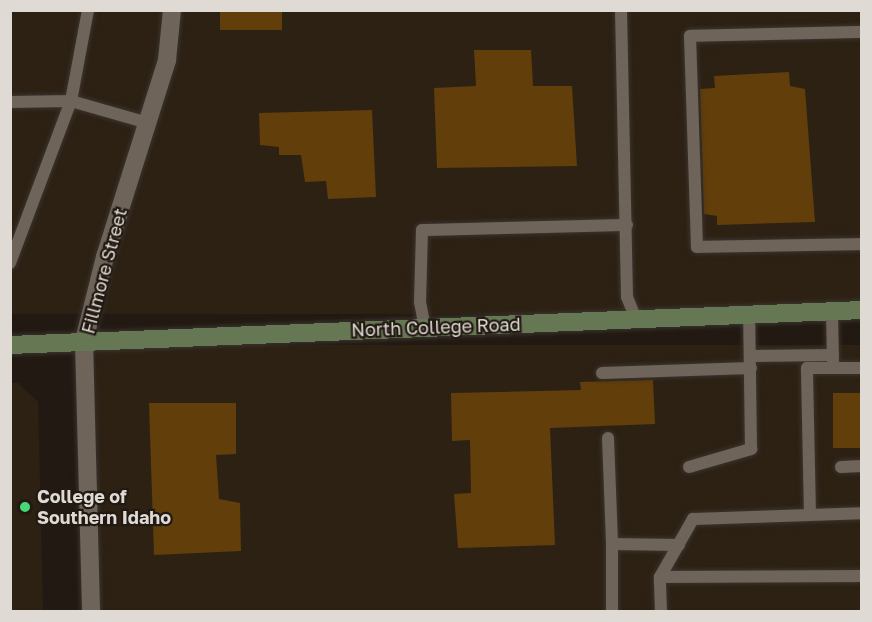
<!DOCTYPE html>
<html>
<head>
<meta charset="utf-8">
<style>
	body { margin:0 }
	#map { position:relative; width:872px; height:622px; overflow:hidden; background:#221a12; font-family:"Golos Text",sans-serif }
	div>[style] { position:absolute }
	.built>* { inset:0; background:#2d2113; transform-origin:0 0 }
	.building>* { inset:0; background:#623e0a; transform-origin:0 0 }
	.roads { filter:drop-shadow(0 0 2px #3a342f) drop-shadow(0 0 2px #3a342f) }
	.service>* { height:12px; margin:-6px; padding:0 6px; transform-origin:6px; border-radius:6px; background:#6e645a }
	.minor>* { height:18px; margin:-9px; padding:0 9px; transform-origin:9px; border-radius:9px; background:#6e645a }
	.tertiary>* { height:18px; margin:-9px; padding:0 9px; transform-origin:9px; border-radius:9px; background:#6e645a }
	.secondary>* { height:18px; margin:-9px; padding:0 9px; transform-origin:9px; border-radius:9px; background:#667753 }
	.dots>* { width:16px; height:16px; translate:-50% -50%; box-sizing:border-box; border:3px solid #221a12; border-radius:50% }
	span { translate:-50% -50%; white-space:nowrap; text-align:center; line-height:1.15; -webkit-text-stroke:4.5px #221a12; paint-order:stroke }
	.street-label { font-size:18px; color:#dfdad4 }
	.poi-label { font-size:18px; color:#dfdad4; font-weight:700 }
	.left { translate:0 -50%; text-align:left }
	.frame { position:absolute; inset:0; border:12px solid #dfdad4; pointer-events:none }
</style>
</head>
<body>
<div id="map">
	<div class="built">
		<i style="left:10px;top:11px;width:851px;height:303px"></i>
		<i style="left:861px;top:345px;width:266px;height:764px;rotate:90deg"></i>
		<i style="clip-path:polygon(11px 383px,18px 383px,38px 402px,43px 611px,11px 611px)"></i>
	</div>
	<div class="building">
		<i style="left:220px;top:10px;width:62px;height:20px"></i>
		<i style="clip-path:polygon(474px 50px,531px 50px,533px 86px,572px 86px,577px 166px,437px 168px,434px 88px,476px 86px)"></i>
		<i style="clip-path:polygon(789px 72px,790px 86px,805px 89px,815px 222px,717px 225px,717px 216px,704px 214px,700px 89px,715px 88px,714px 76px)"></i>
		<i style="clip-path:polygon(372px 110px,376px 197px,328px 199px,326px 181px,305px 182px,301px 155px,279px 155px,279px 147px,260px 145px,259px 113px)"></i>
		<i style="clip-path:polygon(653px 380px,655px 424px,550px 428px,555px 545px,458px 548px,454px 494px,471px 493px,470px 440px,452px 441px,451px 393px,581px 390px,580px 382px)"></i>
		<i style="left:861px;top:393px;width:55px;height:28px;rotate:90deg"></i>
		<i style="clip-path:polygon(149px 403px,236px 403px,236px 454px,216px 455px,219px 499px,240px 503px,241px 551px,154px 555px)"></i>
	</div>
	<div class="roads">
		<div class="service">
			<i style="left:621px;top:10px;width:287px;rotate:88.8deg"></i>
			<i style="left:627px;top:297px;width:24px;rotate:68deg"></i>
			<i style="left:862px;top:32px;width:172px;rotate:178.7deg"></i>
			<i style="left:690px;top:36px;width:211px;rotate:88.1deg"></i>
			<i style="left:697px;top:247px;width:165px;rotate:-1deg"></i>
			<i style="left:10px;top:102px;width:61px;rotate:-0.9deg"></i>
			<i style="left:71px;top:101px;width:80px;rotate:15.9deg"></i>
			<i style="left:10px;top:263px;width:173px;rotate:-69.4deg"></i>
			<i style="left:71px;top:101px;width:93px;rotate:-79.4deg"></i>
			<i style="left:832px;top:311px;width:50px;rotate:88.9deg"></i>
			<i style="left:425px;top:328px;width:26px;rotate:-101deg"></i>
			<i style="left:420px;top:302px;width:72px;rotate:-88.4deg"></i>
			<i style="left:422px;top:230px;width:205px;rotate:-1.4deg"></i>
			<i style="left:751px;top:356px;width:82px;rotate:-0.7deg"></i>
			<i style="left:602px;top:373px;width:149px;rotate:-1.9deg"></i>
			<i style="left:608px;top:438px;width:106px;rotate:87.8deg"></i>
			<i style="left:612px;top:544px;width:67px;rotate:0.9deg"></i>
			<i style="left:689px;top:467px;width:65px;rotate:-16.2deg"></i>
			<i style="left:751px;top:449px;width:135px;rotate:-90.8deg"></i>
			<i style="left:841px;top:467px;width:21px;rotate:-3deg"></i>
			<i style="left:810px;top:515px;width:147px;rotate:-91.2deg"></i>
			<i style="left:807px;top:368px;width:55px"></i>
			<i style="left:660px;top:577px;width:67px;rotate:-60.4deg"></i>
			<i style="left:693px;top:519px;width:169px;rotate:-2deg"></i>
			<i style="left:612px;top:612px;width:68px;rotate:-90deg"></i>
			<i style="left:661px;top:612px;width:35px;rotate:-92deg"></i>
			<i style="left:660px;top:577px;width:202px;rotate:-0.3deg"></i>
		</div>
		<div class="minor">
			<i style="left:84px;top:341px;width:271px;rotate:88.5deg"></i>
		</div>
		<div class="tertiary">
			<i style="left:84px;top:341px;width:87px;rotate:-76deg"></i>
			<i style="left:105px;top:257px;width:207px;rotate:-72.5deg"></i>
			<i style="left:167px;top:60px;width:50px;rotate:-84.3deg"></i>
		</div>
		<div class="secondary">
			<i style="left:10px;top:345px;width:853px;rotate:-2.35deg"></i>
		</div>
	</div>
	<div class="dots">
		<i style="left:25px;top:507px;background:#48d778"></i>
	</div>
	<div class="street-label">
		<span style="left:104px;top:271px;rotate:-75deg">Fillmore Street</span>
		<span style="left:436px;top:327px;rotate:-2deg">North College Road</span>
	</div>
	<div class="poi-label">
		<span class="left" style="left:37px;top:507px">College of<br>Southern Idaho</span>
	</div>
	<div class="frame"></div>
</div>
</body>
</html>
